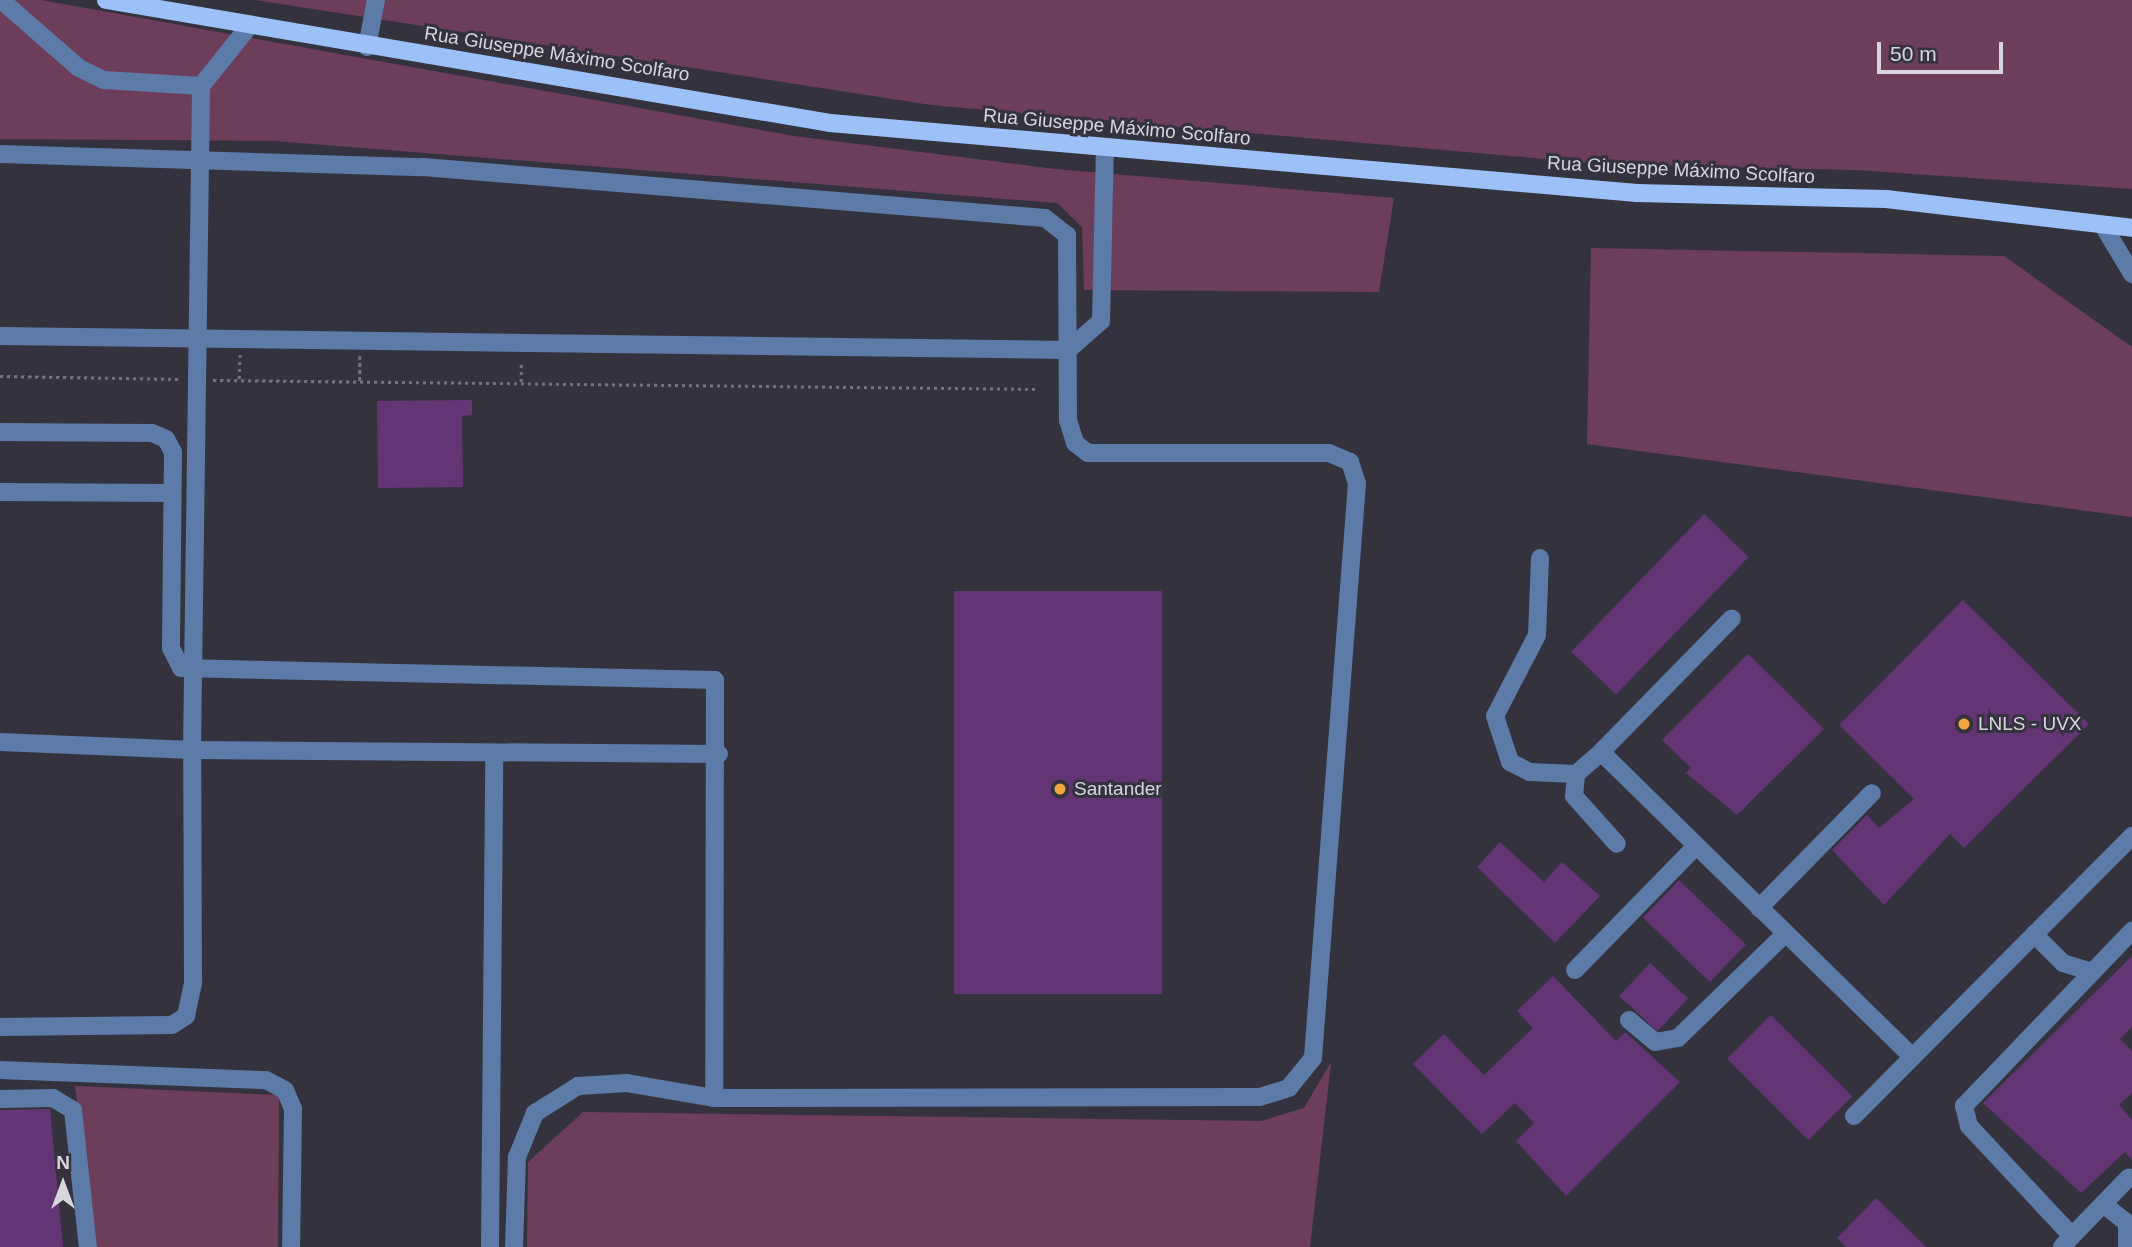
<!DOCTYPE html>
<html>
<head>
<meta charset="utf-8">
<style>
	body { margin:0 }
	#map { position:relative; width:2132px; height:1247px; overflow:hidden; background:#34333d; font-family:Arial,sans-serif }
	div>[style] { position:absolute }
	.green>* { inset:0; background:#6d3e5a }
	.building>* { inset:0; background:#633574; transform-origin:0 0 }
	.path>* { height:2.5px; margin-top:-1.25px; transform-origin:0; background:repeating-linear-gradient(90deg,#74737c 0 3.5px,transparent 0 7px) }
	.minor>* { height:18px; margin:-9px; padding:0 9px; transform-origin:9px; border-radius:9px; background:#5d7ba8 }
	.major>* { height:18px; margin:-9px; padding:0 9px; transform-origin:9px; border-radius:9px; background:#9cc1f8 }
	.dots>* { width:19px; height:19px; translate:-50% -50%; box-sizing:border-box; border:4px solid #34333d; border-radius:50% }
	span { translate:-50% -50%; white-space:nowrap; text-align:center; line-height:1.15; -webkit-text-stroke:6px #34333d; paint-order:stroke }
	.street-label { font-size:19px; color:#d7d6dd }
	.poi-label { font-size:19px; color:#d7d6dd }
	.left { translate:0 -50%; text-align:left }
	.north { position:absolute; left:28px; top:1149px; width:70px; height:70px; -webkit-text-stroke:5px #34333d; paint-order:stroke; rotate:0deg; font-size:19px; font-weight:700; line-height:28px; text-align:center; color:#d7d6dd }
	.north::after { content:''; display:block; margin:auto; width:24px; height:32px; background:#d7d6dd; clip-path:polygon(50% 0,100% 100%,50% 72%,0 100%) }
	.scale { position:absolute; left:1877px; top:42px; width:126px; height:32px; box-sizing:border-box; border:4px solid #d7d6dd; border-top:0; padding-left:9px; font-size:21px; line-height:24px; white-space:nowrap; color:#d7d6dd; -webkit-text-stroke:5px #34333d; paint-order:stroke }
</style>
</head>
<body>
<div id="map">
	<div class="green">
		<i style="clip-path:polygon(0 0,41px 0,794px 136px,1055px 169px,1394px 198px,1379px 292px,1084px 290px,1082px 227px,1057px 203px,275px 141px,0 139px)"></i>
		<i style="clip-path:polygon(255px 0,2132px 0,2132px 189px,1856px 170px,1602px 164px,931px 105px)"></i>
		<i style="clip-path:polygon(1591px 248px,2004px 256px,2132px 347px,2132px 517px,1587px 444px)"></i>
		<i style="clip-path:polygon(1331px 1062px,1310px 1247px,527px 1247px,528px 1162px,583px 1112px,1261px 1121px,1304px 1108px)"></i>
		<i style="clip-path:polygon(75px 1086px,279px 1095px,278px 1247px,95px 1247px)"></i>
	</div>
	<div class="building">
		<i style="clip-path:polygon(472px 400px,472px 415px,462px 416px,463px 487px,378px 488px,377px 401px)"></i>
		<i style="left:1704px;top:514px;width:62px;height:191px;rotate:44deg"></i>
		<i style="left:954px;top:591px;width:208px;height:403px"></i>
		<i style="clip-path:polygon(1963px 600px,2089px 724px,1964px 848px,1950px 834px,1884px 905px,1832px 850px,1867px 815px,1879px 828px,1914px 799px,1839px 725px)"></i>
		<i style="clip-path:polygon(1748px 654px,1824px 729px,1737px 815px,1686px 773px,1691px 768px,1662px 740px)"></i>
		<i style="clip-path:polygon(1500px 842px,1544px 882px,1562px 862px,1600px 896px,1555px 943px,1477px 867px)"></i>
		<i style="left:1679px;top:880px;width:93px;height:52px;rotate:44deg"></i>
		<i style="clip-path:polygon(2132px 956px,2132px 1027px,2120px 1039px,2132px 1051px,2132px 1093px,2119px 1105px,2132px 1120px,2132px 1160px,2125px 1152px,2081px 1193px,1983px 1103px)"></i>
		<i style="left:1650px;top:963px;width:52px;height:45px;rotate:43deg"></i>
		<i style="clip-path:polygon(1553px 976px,1616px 1041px,1625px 1032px,1680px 1082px,1566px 1196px,1516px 1141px,1534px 1123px,1515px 1103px,1482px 1134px,1413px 1064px,1444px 1034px,1484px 1075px,1533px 1028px,1517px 1011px)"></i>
		<i style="left:1771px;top:1015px;width:115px;height:62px;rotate:45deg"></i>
		<i style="clip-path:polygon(50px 1109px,63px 1247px,0 1247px,0 1110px)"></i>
		<i style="clip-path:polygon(1876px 1198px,1926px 1247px,1846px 1247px,1837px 1238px)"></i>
	</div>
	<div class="path">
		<i style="left:360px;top:356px;width:25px;rotate:90deg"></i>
		<i style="left:0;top:376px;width:179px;rotate:1deg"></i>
		<i style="left:239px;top:379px;width:25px;rotate:-88deg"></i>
		<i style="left:213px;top:380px;width:822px;rotate:0.63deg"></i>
		<i style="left:521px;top:382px;width:21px;rotate:-90deg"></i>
	</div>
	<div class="minor">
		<i style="left:1px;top:0;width:103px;rotate:41.1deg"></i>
		<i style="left:79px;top:68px;width:28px;rotate:26deg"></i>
		<i style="left:104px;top:80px;width:97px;rotate:3.5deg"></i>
		<i style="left:201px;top:86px;width:78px;rotate:-51.2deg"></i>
		<i style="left:367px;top:47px;width:48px;rotate:-79.2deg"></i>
		<i style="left:0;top:154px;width:423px;rotate:1.8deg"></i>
		<i style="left:423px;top:167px;width:624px;rotate:4.69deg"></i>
		<i style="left:1045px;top:218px;width:28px;rotate:38deg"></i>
		<i style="left:1067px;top:235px;width:185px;rotate:89.7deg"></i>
		<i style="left:1068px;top:420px;width:24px;rotate:73deg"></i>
		<i style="left:1075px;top:443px;width:16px;rotate:38deg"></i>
		<i style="left:1088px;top:453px;width:241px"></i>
		<i style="left:1329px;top:453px;width:23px;rotate:23deg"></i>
		<i style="left:1350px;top:462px;width:22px;rotate:72deg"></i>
		<i style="left:1357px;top:483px;width:577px;rotate:94.38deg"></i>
		<i style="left:1313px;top:1058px;width:38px;rotate:129deg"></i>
		<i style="left:1289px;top:1088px;width:31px;rotate:163deg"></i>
		<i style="left:1259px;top:1097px;width:545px;rotate:179.89deg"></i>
		<i style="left:714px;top:1098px;width:88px;rotate:-170.2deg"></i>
		<i style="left:627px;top:1083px;width:49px;rotate:176.5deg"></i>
		<i style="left:578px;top:1086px;width:51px;rotate:147.9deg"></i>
		<i style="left:535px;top:1113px;width:48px;rotate:112.2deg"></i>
		<i style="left:517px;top:1157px;width:90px;rotate:91.9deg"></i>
		<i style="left:2104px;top:227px;width:55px;rotate:59.2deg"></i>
		<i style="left:0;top:336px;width:1068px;rotate:0.75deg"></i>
		<i style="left:1068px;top:350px;width:44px;rotate:-41.3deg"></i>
		<i style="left:1101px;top:321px;width:172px;rotate:-88.7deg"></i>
		<i style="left:0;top:432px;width:152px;rotate:0.4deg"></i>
		<i style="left:152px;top:433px;width:15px;rotate:23deg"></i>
		<i style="left:166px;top:439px;width:15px;rotate:62deg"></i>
		<i style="left:173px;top:452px;width:196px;rotate:90.6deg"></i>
		<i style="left:171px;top:648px;width:22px;rotate:63deg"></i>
		<i style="left:181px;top:668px;width:534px;rotate:1.29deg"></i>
		<i style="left:715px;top:680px;width:418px;rotate:90.1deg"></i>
		<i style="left:0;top:492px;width:172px;rotate:0.3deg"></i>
		<i style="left:1540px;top:558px;width:77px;rotate:92.2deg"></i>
		<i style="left:1537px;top:635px;width:91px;rotate:117.4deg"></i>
		<i style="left:1495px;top:716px;width:48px;rotate:71.9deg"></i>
		<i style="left:1510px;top:762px;width:22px;rotate:27deg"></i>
		<i style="left:1530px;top:772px;width:46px;rotate:2.5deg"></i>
		<i style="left:1576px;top:774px;width:33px;rotate:-41deg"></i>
		<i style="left:1601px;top:752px;width:436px;rotate:44.4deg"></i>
		<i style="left:0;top:742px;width:192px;rotate:2.4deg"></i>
		<i style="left:192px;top:750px;width:664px;rotate:-89.22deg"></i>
		<i style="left:1601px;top:752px;width:187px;rotate:-45.6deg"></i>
		<i style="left:1576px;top:774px;width:22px;rotate:95deg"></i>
		<i style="left:1574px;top:796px;width:64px;rotate:48.1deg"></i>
		<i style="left:1759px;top:908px;width:161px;rotate:-45.5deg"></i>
		<i style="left:2034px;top:934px;width:41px;rotate:45deg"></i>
		<i style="left:2063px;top:963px;width:30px;rotate:17deg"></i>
		<i style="left:1575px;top:970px;width:173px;rotate:-45.7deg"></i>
		<i style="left:1629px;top:1020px;width:34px;rotate:40deg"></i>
		<i style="left:1655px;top:1042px;width:23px;rotate:-10deg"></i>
		<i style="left:1678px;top:1038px;width:149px;rotate:-44.2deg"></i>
		<i style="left:0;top:1027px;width:172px;rotate:-0.7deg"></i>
		<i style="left:172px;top:1025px;width:17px;rotate:-33deg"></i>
		<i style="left:186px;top:1016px;width:35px;rotate:-78deg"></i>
		<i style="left:193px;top:982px;width:232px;rotate:-90.2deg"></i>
		<i style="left:192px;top:750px;width:527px;rotate:0.43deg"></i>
		<i style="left:0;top:1070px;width:266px;rotate:2.2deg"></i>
		<i style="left:266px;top:1080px;width:21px;rotate:28deg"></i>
		<i style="left:285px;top:1090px;width:21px;rotate:67deg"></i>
		<i style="left:293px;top:1109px;width:138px;rotate:90.8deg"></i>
		<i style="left:0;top:1099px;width:53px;rotate:-1.1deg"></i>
		<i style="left:53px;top:1098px;width:23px;rotate:31deg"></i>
		<i style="left:73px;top:1110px;width:138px;rotate:83.8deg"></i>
		<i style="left:1854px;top:1116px;width:395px;rotate:-45.2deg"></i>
		<i style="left:2103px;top:1204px;width:37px;rotate:-46deg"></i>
		<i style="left:2072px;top:1236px;width:45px;rotate:-45.9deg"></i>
		<i style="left:2103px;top:1204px;width:31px;rotate:38deg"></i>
		<i style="left:2127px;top:1223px;width:23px;rotate:90deg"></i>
		<i style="left:490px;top:1247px;width:494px;rotate:-89.5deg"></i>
		<i style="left:2062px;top:1247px;width:15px;rotate:-48deg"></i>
		<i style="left:2072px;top:1236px;width:151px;rotate:-133.1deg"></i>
		<i style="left:1969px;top:1126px;width:21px;rotate:-104deg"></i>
		<i style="left:1964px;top:1106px;width:243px;rotate:-46.2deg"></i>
	</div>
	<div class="major">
		<i style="left:106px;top:0;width:734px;rotate:9.64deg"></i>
		<i style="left:830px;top:123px;width:810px;rotate:4.96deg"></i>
		<i style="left:1637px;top:193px;width:249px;rotate:1.4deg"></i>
		<i style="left:1886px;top:199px;width:248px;rotate:6.7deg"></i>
	</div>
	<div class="dots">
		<i style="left:1964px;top:724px;background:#f1a63f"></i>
		<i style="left:1060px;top:789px;background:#f1a63f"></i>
	</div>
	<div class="street-label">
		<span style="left:557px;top:54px;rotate:9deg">Rua Giuseppe Máximo Scolfaro</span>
		<span style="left:1117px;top:127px;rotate:5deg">Rua Giuseppe Máximo Scolfaro</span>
		<span style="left:1681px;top:170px;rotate:3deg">Rua Giuseppe Máximo Scolfaro</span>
	</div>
	<div class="poi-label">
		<span class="left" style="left:1978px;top:724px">LNLS - UVX</span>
		<span class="left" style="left:1074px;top:789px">Santander</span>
	</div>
	<div class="north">N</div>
	<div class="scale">50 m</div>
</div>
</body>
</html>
